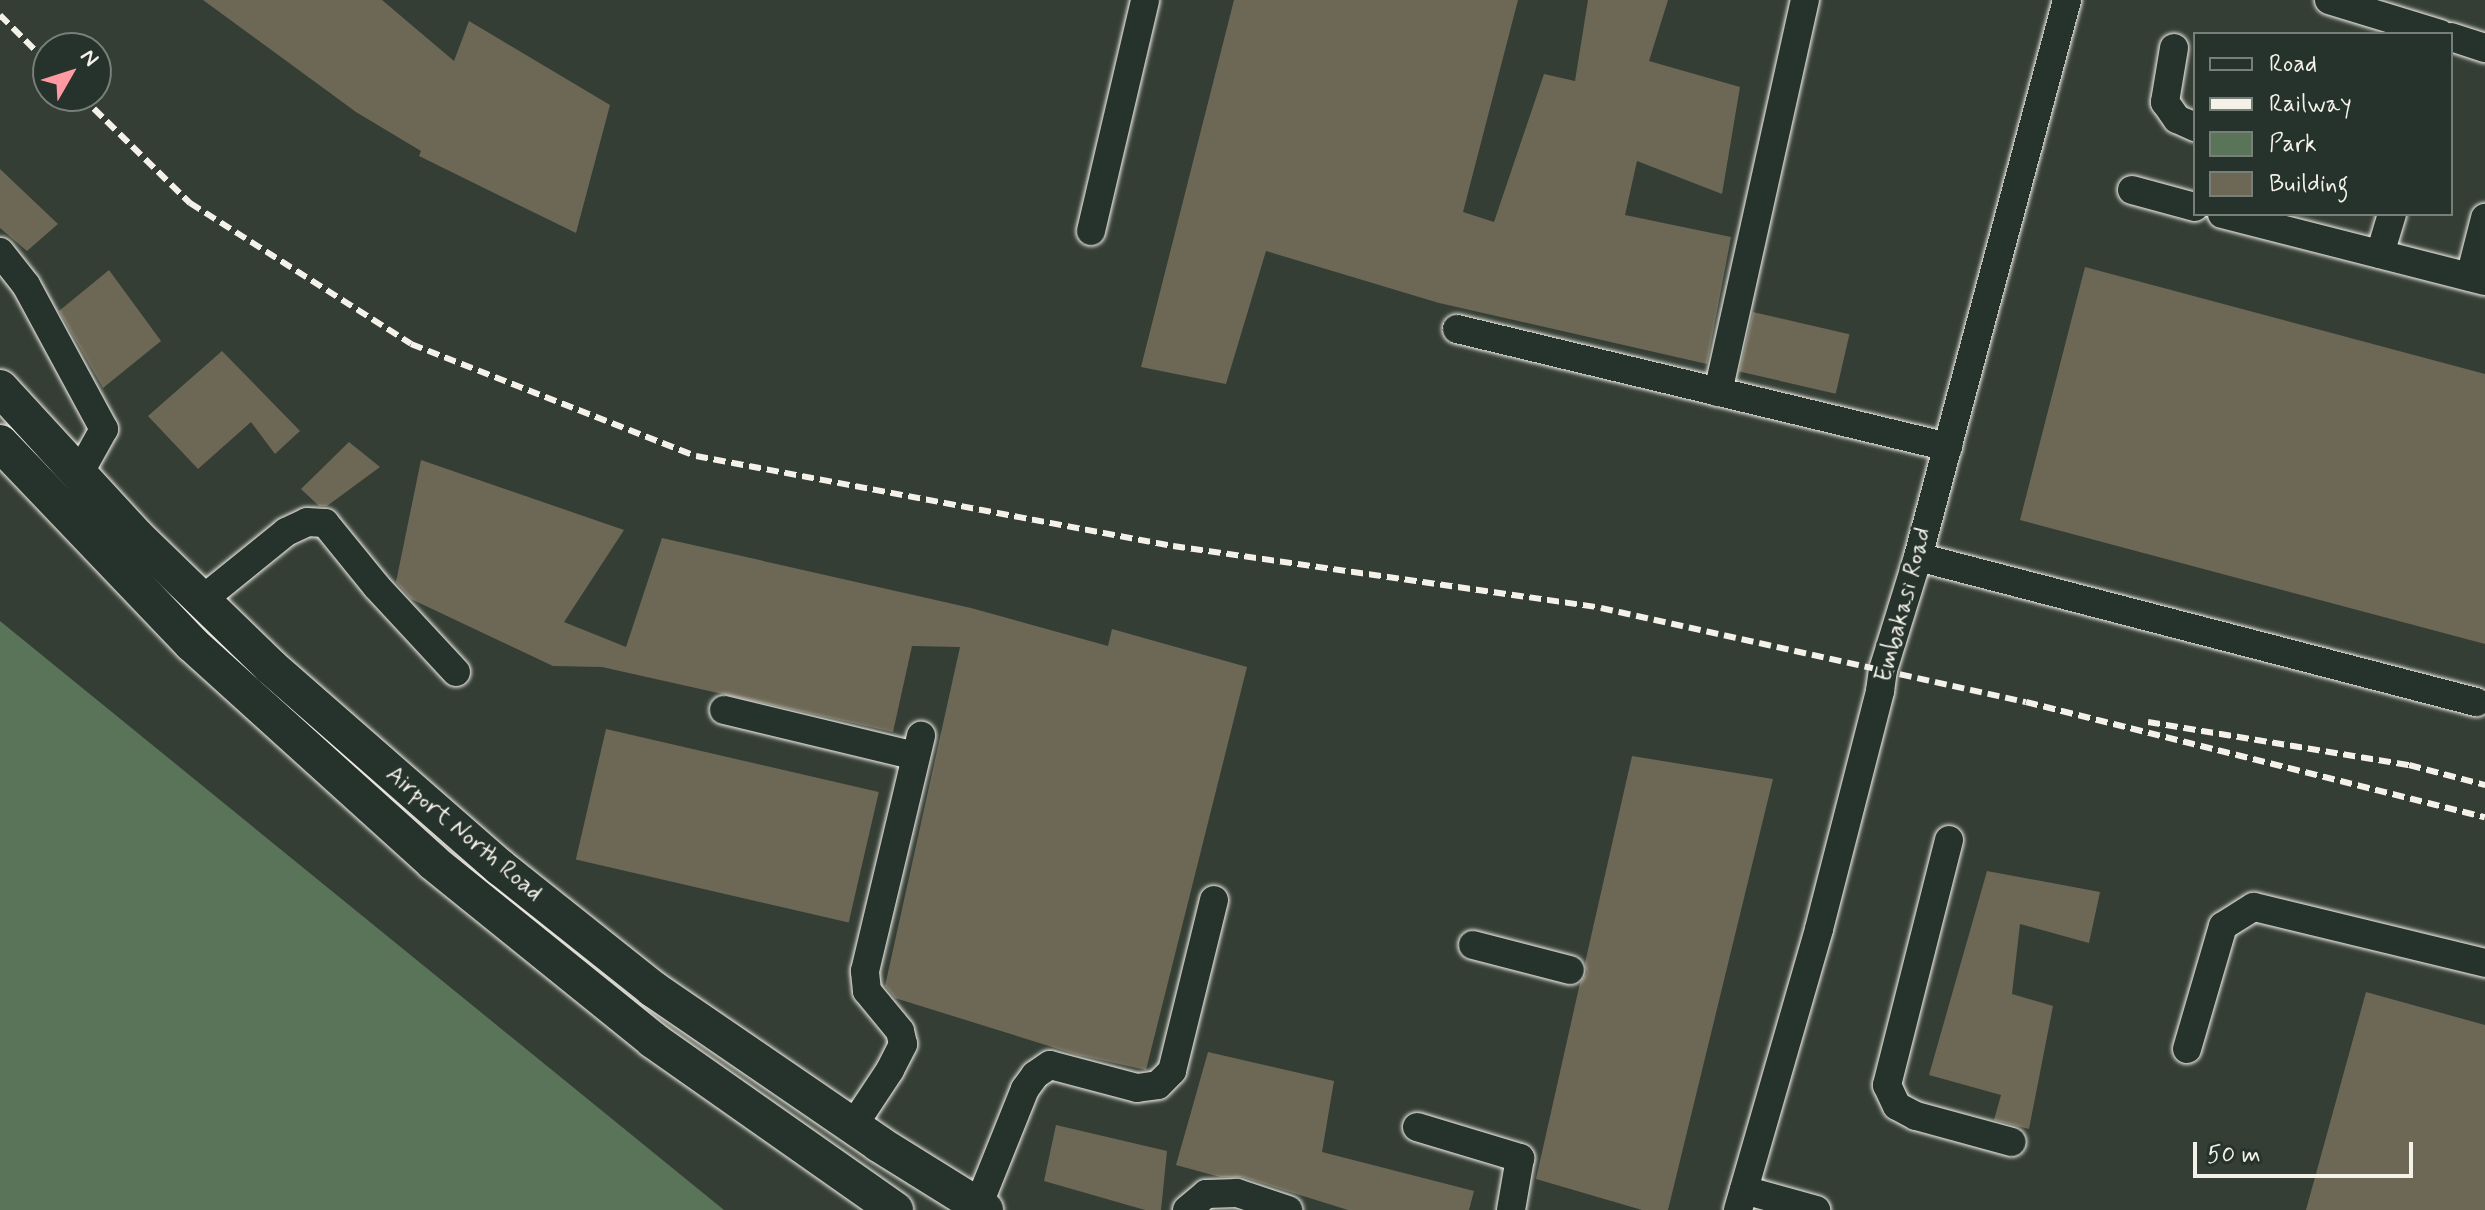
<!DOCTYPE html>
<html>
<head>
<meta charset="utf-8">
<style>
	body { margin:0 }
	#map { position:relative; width:2485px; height:1210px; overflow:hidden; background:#343e35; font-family:Mynerve,sans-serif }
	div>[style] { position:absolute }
	.green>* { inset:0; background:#5a745a }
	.building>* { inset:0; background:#6d6856; transform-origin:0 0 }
	.roads { filter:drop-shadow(0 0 2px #f4f1e8) drop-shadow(0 0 2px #f4f1e8) }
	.minor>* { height:28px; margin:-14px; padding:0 14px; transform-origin:14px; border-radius:14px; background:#26332d }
	.major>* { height:36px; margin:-18px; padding:0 18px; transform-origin:18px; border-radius:18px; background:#26332d }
	.rail>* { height:6px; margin-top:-3px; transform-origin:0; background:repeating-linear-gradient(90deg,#f4f1e8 0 12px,transparent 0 18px) }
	span { translate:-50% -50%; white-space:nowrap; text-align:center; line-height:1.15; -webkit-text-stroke:6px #26332d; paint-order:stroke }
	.street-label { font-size:24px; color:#f4f1e8 }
	.legend { position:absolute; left:2193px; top:32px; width:260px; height:184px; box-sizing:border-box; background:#26332d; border:2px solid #787f78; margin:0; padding:10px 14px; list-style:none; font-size:24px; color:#f4f1e8 }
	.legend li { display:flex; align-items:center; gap:16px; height:40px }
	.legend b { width:40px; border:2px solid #787f78 }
	.north { position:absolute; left:32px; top:32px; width:80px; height:80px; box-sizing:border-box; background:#26332d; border:2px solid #787f78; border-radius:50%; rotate:51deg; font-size:22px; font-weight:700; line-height:32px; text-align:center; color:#f4f1e8 }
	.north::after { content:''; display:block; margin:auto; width:28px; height:36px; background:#ff9aa2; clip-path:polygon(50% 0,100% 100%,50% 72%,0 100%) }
	.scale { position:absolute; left:2193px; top:1142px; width:220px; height:36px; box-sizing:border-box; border:4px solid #f4f1e8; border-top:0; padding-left:10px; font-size:24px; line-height:28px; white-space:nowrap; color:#f4f1e8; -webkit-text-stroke:6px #26332d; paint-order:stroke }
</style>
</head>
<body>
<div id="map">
	<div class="green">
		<i style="clip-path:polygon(0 621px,724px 1210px,0 1210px)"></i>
	</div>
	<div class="building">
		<i style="clip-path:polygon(203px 0,382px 0,454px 61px,469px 21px,610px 105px,576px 233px,419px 156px,421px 151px,356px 112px)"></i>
		<i style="clip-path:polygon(1234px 0,1518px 0,1463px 212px,1494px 222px,1544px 74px,1575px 81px,1588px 0,1668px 0,1649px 61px,1740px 87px,1722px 194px,1637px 161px,1625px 215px,1731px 237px,1707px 364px,1439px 303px,1266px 251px,1226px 384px,1141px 367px)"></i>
		<i style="clip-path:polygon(0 169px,58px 224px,27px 251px,0 228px)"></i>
		<i style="clip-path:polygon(2085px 267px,2485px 374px,2485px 644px,2020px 520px)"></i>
		<i style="clip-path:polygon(109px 270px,161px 341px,103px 388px,59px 311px)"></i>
		<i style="left:1753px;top:312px;width:99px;height:61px;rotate:13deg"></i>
		<i style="clip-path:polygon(222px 351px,300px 431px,275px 454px,251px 422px,198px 469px,148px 416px)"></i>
		<i style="clip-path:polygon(349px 442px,380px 467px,327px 506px,319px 506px,301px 489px)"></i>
		<i style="clip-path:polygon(421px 460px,624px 530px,564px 622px,626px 647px,662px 538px,971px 608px,1108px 646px,1112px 629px,1247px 667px,1146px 1070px,1078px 1055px,895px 998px,885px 986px,960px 647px,912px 646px,893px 732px,602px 667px,553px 666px,411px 599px,396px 582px)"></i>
		<i style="left:606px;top:729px;width:280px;height:134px;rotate:13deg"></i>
		<i style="clip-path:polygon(1632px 756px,1773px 779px,1668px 1210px,1642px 1210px,1536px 1179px,1580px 983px,1587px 973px,1585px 963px)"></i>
		<i style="clip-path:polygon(1987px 871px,2100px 892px,2089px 943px,2020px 924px,2012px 994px,2053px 1006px,2029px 1129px,1994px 1120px,2001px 1095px,1929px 1075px)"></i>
		<i style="clip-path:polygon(2366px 992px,2485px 1025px,2485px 1210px,2306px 1210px)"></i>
		<i style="clip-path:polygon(1208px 1052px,1334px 1081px,1322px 1152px,1474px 1191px,1469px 1210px,1348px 1210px,1242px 1177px,1220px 1177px,1176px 1165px)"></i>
		<i style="clip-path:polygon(1056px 1125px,1167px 1151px,1161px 1210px,1145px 1210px,1044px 1181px)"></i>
	</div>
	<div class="roads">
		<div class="minor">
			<i style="left:2329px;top:0;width:116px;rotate:17deg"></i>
			<i style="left:2451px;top:37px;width:36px;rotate:18deg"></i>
			<i style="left:2174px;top:48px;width:55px;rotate:99.5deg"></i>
			<i style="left:2165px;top:102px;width:21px;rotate:55deg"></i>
			<i style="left:2177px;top:119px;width:20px;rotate:24deg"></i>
			<i style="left:2132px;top:190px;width:65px;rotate:15.1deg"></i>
			<i style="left:2222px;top:214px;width:271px;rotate:14.3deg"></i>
			<i style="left:1091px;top:231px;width:237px;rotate:-76.8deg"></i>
			<i style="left:0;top:252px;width:42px;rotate:51.8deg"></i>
			<i style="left:26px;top:285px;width:164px;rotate:61.6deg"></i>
			<i style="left:104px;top:429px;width:51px;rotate:119.1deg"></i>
			<i style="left:2380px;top:254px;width:42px;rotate:-73.3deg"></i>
			<i style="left:2470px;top:277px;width:61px;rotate:-75.7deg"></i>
			<i style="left:1457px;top:329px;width:505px;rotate:13.51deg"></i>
			<i style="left:1718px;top:392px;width:402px;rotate:-77.5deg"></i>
			<i style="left:1918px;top:557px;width:577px;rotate:14.57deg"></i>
			<i style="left:202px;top:600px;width:108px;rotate:-39deg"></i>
			<i style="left:286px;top:532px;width:23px;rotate:-25deg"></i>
			<i style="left:307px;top:522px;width:18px;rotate:3deg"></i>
			<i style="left:325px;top:523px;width:82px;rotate:50.9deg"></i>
			<i style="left:377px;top:587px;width:116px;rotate:47.1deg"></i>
			<i style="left:724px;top:710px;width:197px;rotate:13.5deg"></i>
			<i style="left:1949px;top:840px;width:253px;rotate:104.2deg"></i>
			<i style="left:1887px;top:1085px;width:23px;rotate:65deg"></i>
			<i style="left:1897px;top:1106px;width:21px;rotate:28deg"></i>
			<i style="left:1916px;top:1116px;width:99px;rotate:15.2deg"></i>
			<i style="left:1473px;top:945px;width:100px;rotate:14.5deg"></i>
			<i style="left:2187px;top:1049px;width:128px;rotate:-73.7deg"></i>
			<i style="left:2223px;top:926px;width:36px;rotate:-32deg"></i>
			<i style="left:2254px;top:907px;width:238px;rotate:13.6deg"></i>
			<i style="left:853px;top:1126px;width:67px;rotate:-56.5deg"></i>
			<i style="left:890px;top:1070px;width:29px;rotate:-63deg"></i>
			<i style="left:903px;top:1044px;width:13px;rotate:-103deg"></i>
			<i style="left:900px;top:1031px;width:52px;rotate:-129.5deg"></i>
			<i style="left:867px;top:991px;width:20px;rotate:-96deg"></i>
			<i style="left:865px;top:971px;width:242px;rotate:-76.6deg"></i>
			<i style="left:1417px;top:1127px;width:108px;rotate:16.8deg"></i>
			<i style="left:1520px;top:1158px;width:53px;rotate:99.8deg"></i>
			<i style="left:1744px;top:1190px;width:75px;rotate:15.5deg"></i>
			<i style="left:978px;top:1206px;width:126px;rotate:-68.1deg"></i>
			<i style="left:1025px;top:1089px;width:17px;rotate:-54deg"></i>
			<i style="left:1035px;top:1075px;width:18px;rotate:-34deg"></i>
			<i style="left:1050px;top:1065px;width:90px;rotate:14.8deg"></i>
			<i style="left:1137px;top:1088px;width:21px;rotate:-8deg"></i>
			<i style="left:1158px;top:1085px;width:20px;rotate:-45deg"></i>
			<i style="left:1172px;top:1071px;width:176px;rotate:-76.2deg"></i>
			<i style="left:1187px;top:1210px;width:25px;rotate:-40deg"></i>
			<i style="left:1206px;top:1194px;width:31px;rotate:-2deg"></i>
			<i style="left:1237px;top:1193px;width:54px;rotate:18.4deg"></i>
			<i style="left:1738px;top:1210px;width:292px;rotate:-73.9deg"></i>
			<i style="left:1819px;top:929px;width:246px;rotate:-75.6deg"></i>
			<i style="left:1880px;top:691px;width:21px;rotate:-82deg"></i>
			<i style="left:1883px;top:670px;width:118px;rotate:-72.8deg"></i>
			<i style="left:1918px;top:557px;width:577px;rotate:-75.02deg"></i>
		</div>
		<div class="major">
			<i style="left:0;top:388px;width:201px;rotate:47.4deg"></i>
			<i style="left:136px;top:536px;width:188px;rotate:44.1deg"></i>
			<i style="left:271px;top:667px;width:305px;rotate:41.2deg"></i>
			<i style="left:501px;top:868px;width:194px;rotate:38.5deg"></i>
			<i style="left:653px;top:989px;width:274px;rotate:34.4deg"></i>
			<i style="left:879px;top:1144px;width:125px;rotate:31.9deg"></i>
			<i style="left:0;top:443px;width:278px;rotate:46.3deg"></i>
			<i style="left:192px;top:644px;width:326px;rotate:42.1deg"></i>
			<i style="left:434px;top:863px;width:282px;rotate:38.9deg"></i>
			<i style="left:653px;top:1040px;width:296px;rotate:35.1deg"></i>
		</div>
	</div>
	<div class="rail">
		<i style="left:0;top:15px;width:68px;rotate:45deg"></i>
		<i style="left:81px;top:96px;width:153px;rotate:44.5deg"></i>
		<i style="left:190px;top:203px;width:262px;rotate:32.5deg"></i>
		<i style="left:411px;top:344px;width:306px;rotate:21.5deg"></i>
		<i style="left:696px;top:456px;width:485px;rotate:10.7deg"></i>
		<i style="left:1173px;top:546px;width:432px;rotate:8.2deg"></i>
		<i style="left:1601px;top:608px;width:435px;rotate:12.5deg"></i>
		<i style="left:2026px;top:702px;width:473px;rotate:14.1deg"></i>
		<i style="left:2148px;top:722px;width:265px;rotate:9.4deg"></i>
		<i style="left:2409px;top:765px;width:79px;rotate:14.7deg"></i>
	</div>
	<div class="street-label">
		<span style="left:1904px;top:605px;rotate:-75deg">Embakasi Road</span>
		<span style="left:464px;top:834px;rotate:40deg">Airport North Road</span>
	</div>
	<ul class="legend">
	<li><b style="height:10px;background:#26332d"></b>Road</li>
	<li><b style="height:10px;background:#f4f1e8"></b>Railway</li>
	<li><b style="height:22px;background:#5a745a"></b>Park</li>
	<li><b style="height:22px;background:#6d6856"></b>Building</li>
	</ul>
	<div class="north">N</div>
	<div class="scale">50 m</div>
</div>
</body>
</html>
